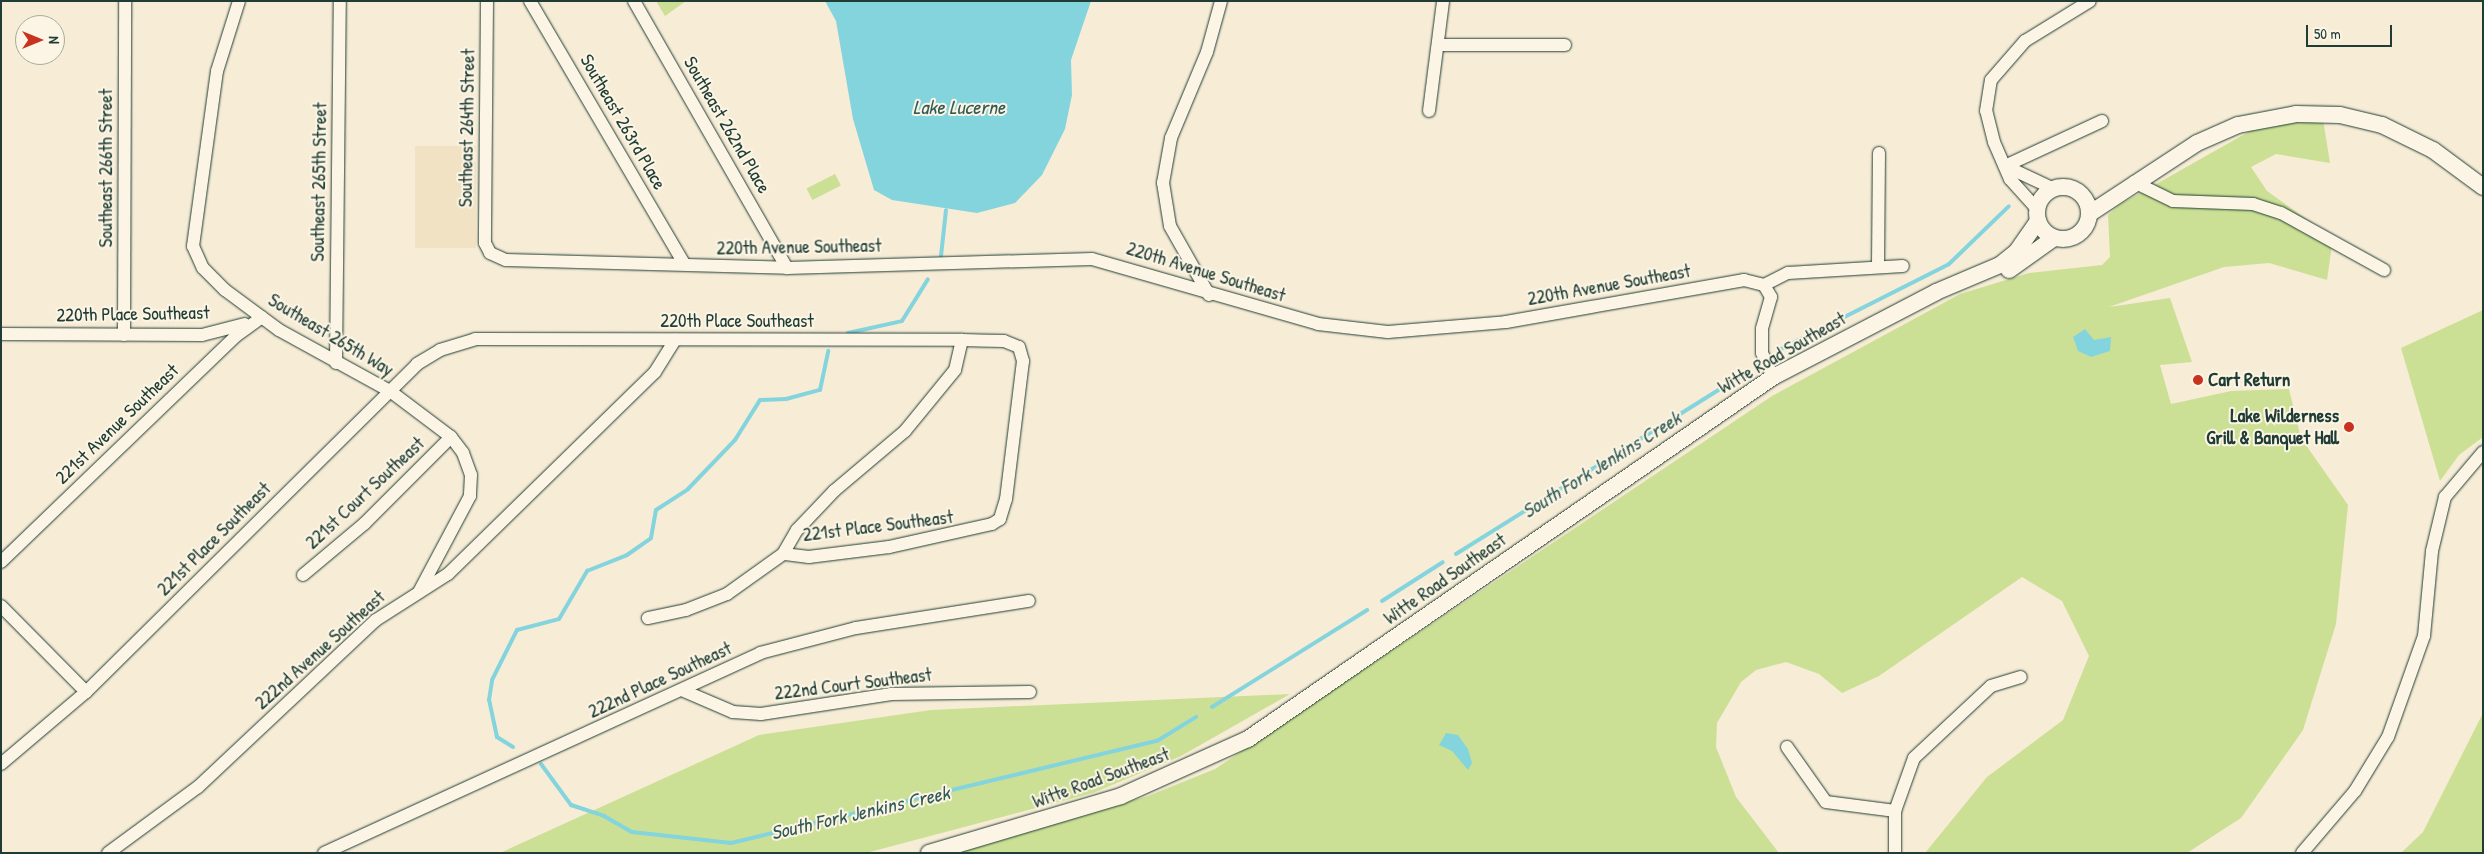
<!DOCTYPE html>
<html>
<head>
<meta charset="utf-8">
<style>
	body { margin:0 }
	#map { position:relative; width:2484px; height:854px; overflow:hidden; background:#f7ecd6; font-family:"Patrick Hand",sans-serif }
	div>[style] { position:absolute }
	.built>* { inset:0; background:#f1e2c3 }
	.green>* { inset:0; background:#cce095; transform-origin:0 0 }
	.water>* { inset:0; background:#84d4de }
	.stream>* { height:4px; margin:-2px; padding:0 2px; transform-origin:2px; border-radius:2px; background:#84d4de }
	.roads { filter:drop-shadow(0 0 1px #1f3d34) drop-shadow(0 0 1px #1f3d34) }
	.minor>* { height:12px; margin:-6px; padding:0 6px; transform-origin:6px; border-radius:6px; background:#fcf5e5 }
	.tertiary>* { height:16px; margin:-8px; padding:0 8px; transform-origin:8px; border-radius:8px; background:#fcf5e5 }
	.tertiary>.ring { margin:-8px; padding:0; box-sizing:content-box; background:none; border:16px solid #fcf5e5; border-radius:50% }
	.dots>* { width:14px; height:14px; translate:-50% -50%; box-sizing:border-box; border:2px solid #fcf5e5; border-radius:50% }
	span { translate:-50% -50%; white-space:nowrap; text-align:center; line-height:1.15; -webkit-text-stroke:4px #fcf5e5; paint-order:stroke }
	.street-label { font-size:19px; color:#1f3d34 }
	.poi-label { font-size:19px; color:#1f3d34; font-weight:700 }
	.left { translate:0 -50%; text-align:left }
	.right { translate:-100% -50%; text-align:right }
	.water-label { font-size:20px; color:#335b56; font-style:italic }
	.frame { position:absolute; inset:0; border:2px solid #1f3d34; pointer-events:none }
	.north { position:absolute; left:15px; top:15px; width:50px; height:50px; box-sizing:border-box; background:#fcf5e5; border:1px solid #a4ab9e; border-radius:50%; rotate:90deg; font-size:14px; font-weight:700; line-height:20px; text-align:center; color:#1f3d34 }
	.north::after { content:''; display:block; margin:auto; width:18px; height:22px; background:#c8321e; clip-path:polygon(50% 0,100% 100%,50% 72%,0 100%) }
	.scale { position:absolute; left:2306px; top:25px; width:86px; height:22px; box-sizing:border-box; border:2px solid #1f3d34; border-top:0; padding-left:6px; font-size:15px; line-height:18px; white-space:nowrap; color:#1f3d34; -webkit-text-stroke:4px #fcf5e5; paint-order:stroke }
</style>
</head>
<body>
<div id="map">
	<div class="built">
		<i style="clip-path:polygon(415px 146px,476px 146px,476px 151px,467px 153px,467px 160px,476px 162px,476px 248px,415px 248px)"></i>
	</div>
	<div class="green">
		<i style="clip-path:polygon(656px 1px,686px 1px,665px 16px)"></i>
		<i style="clip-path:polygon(2322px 113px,2330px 163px,2276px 154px,2251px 167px,2267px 191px,2333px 238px,2327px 280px,2269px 263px,2224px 267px,2109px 307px,2170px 298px,2192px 362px,2160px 365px,2171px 404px,2231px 391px,2289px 389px,2301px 438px,2348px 505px,2336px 624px,2303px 730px,2241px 818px,2187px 853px,1925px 853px,1987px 777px,2063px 720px,2089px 656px,2062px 601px,2022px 577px,1879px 676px,1842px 693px,1819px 674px,1786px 662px,1756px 670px,1741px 682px,1717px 723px,1716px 747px,1736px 797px,1779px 853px,949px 853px,1148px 796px,1215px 769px,1772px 396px,1960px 294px,2029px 273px,2102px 265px,2110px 257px,2108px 215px,2119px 205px,2266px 122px)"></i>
		<i style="left:835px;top:174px;width:13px;height:32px;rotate:63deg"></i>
		<i style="clip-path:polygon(2483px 310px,2483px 437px,2459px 455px,2440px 481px,2401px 348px)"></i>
		<i style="clip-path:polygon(1290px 694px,1181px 756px,1093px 793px,866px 853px,500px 853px,759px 735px,931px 710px)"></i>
		<i style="clip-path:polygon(2483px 713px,2483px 853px,2401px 853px,2423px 832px)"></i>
	</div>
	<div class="water">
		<i style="clip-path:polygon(825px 1px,1091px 1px,1071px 60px,1072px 95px,1065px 129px,1042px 175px,1015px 203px,977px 213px,892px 200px,874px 190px,853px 119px,836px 21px)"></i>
		<i style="clip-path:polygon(2085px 329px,2094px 340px,2111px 337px,2110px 351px,2091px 357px,2078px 351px,2073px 337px)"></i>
		<i style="clip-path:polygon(1446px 733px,1458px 735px,1468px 749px,1472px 763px,1468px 770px,1452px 751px,1439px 745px)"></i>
	</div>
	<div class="stream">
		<i style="left:941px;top:256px;width:46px;rotate:-83.8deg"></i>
		<i style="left:848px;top:333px;width:55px;rotate:-12.5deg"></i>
		<i style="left:902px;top:321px;width:49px;rotate:-58.2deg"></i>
		<i style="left:1781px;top:349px;width:188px;rotate:-26.8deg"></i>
		<i style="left:1949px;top:264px;width:83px;rotate:-44deg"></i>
		<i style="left:1456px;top:554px;width:342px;rotate:-32deg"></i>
		<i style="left:1382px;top:601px;width:72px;rotate:-32.6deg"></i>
		<i style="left:1212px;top:707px;width:183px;rotate:-32deg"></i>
		<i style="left:513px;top:747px;width:19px;rotate:-148deg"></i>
		<i style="left:497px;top:737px;width:38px;rotate:-102deg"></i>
		<i style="left:489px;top:700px;width:20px;rotate:-81deg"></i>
		<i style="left:492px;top:680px;width:56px;rotate:-63.4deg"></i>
		<i style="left:517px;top:630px;width:43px;rotate:-14.7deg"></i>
		<i style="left:559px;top:619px;width:56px;rotate:-59.7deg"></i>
		<i style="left:587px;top:571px;width:43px;rotate:-21.8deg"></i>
		<i style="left:627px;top:555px;width:29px;rotate:-35deg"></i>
		<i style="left:651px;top:538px;width:28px;rotate:-80deg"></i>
		<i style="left:656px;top:510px;width:38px;rotate:-33deg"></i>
		<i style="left:688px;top:489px;width:68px;rotate:-46.2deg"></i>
		<i style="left:735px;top:440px;width:47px;rotate:-58deg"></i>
		<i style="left:760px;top:400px;width:26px;rotate:-2deg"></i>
		<i style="left:786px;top:399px;width:35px;rotate:-15deg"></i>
		<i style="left:820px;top:390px;width:40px;rotate:-78deg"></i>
		<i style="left:541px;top:764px;width:51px;rotate:53.8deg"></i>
		<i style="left:571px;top:805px;width:35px;rotate:18deg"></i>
		<i style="left:604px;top:816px;width:32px;rotate:30deg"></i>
		<i style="left:632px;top:832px;width:100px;rotate:6.3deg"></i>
		<i style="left:731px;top:843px;width:438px;rotate:-13.5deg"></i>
		<i style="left:1157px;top:741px;width:46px;rotate:-31.6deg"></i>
	</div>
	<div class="roads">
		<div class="minor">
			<i style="left:239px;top:1px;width:73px;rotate:107.4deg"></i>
			<i style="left:217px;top:71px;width:177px;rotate:97.8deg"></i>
			<i style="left:193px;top:246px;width:24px;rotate:66deg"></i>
			<i style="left:203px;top:268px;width:31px;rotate:45deg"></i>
			<i style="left:225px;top:290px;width:67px;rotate:36.5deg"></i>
			<i style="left:279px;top:330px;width:127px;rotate:28.8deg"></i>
			<i style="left:390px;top:391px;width:76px;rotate:37deg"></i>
			<i style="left:451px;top:437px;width:20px;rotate:53deg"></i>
			<i style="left:463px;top:453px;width:23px;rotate:70deg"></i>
			<i style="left:471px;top:475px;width:21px;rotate:93deg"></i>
			<i style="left:470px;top:496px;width:109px;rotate:118deg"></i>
			<i style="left:487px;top:1px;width:242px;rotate:90.5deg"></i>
			<i style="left:485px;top:243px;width:11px;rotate:63deg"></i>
			<i style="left:490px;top:253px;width:17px;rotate:24deg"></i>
			<i style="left:506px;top:260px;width:281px;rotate:1.6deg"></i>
			<i style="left:787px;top:268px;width:305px;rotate:-1.7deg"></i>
			<i style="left:1092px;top:259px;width:235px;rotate:16deg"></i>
			<i style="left:1318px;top:324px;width:70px;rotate:6.5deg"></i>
			<i style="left:1388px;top:332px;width:118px;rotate:-4.8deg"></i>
			<i style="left:1506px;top:322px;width:242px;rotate:-10deg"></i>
			<i style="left:1744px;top:280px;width:21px;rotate:14deg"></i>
			<i style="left:1764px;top:285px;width:27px;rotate:-27deg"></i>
			<i style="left:1788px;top:273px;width:115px;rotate:-3.5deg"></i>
			<i style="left:530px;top:1px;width:303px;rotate:59.6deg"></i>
			<i style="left:634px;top:1px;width:308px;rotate:60.2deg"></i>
			<i style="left:1439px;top:45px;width:126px"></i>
			<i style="left:1429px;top:111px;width:111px;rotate:-82.7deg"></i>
			<i style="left:2005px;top:166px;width:107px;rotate:-24.9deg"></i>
			<i style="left:2005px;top:166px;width:54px;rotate:25.1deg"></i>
			<i style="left:2134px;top:182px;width:43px;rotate:26deg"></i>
			<i style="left:2173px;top:201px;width:80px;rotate:2.1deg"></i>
			<i style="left:2253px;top:204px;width:29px;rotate:18deg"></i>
			<i style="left:2281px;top:213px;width:118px;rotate:29deg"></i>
			<i style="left:2037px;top:209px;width:40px;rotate:-132deg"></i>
			<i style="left:2010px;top:179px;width:40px;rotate:-113.4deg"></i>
			<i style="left:1994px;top:142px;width:32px;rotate:-104deg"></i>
			<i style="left:1986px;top:111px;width:31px;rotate:-81deg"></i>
			<i style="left:1991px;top:80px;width:52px;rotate:-48.9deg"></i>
			<i style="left:2025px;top:41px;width:76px;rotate:-31.6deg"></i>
			<i style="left:1878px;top:266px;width:113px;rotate:-89.5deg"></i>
			<i style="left:1764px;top:285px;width:14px;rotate:60deg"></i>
			<i style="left:1771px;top:297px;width:33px;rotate:106deg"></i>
			<i style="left:1762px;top:329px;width:24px;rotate:90deg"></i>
			<i style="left:1762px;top:353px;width:26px;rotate:65deg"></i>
			<i style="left:1209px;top:295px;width:79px;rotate:-119.5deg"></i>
			<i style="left:1170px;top:226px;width:44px;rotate:-99.2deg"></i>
			<i style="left:1163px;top:183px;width:46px;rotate:-79.9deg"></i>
			<i style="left:1171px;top:138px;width:93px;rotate:-67.3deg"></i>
			<i style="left:1207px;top:52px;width:53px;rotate:-74.6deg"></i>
			<i style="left:1px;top:334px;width:201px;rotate:0.3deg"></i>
			<i style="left:202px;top:335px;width:44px;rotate:-14.3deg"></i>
			<i style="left:124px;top:335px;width:334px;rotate:-89.8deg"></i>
			<i style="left:336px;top:363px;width:362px;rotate:-89.4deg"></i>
			<i style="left:783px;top:554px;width:28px;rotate:-60deg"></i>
			<i style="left:797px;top:530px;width:54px;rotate:-46.5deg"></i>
			<i style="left:834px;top:491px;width:93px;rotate:-40.2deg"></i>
			<i style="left:905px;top:431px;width:79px;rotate:-50.7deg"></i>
			<i style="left:955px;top:370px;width:31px;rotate:-77deg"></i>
			<i style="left:1px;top:562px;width:326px;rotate:-43.9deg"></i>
			<i style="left:236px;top:336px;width:32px;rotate:-36deg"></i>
			<i style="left:303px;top:575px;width:80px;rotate:-39.9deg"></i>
			<i style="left:364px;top:524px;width:123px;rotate:-45deg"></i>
			<i style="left:1px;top:606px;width:121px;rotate:45.3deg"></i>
			<i style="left:684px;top:691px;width:53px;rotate:23.2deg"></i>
			<i style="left:733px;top:712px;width:28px;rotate:4deg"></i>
			<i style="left:761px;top:714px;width:132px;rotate:-8.7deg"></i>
			<i style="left:891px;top:694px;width:139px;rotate:-0.8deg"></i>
			<i style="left:1787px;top:747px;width:67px;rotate:54.7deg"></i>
			<i style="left:1826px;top:802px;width:70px;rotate:7.4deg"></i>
			<i style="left:1px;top:764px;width:111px;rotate:-40.3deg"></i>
			<i style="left:86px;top:692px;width:466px;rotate:-44.7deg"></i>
			<i style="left:417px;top:364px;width:27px;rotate:-31deg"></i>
			<i style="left:440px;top:350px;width:37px;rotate:-17deg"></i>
			<i style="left:475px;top:339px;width:487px;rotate:0.1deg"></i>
			<i style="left:962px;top:340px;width:42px;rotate:1.4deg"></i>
			<i style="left:1004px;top:341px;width:16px;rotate:22deg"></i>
			<i style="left:1019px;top:347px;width:15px;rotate:74deg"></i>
			<i style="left:1023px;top:361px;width:139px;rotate:97deg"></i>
			<i style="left:1006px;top:499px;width:21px;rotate:107deg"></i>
			<i style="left:1000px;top:519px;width:9px;rotate:148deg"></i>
			<i style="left:992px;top:524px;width:106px;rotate:167.4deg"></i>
			<i style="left:889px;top:547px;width:81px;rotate:172.9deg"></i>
			<i style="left:809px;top:557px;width:26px;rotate:-173deg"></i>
			<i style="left:783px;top:554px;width:69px;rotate:144.5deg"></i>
			<i style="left:727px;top:594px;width:44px;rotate:158.7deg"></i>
			<i style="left:686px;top:610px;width:39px;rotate:168deg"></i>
			<i style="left:108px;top:853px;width:112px;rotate:-36.3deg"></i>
			<i style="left:198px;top:787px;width:244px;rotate:-43.2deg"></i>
			<i style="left:376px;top:620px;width:85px;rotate:-32.6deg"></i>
			<i style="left:448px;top:574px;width:289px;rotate:-44.3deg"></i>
			<i style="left:655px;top:372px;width:38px;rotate:-58deg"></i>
			<i style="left:324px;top:853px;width:480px;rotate:-24.6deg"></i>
			<i style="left:760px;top:653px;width:99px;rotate:-14.6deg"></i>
			<i style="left:856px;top:628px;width:175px;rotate:-8.9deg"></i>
			<i style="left:1895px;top:853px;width:42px;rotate:-90deg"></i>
			<i style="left:1895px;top:811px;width:56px;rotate:-70.3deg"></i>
			<i style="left:1914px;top:758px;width:105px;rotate:-43.1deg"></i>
			<i style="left:1991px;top:686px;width:31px;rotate:-17deg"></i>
			<i style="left:2302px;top:853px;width:82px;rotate:-49.5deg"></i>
			<i style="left:2355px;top:791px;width:63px;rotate:-58.6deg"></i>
			<i style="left:2388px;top:737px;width:107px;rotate:-70.4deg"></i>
			<i style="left:2424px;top:636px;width:85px;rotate:-84.6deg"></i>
			<i style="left:2432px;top:551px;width:56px;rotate:-76.5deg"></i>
			<i style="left:2445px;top:497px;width:59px;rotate:-49.8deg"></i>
		</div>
		<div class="tertiary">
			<i class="ring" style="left:2037px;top:187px;width:36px;height:36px"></i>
			<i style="left:2089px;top:214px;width:129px;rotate:-33.3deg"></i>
			<i style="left:2197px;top:143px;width:45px;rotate:-23.7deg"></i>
			<i style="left:2238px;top:125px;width:59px;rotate:-10.7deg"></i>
			<i style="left:2296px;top:114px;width:44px;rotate:1.3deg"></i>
			<i style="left:2340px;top:115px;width:43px;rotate:13.4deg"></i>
			<i style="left:2382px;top:125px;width:57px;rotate:26.1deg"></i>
			<i style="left:2433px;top:150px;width:62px;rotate:36.5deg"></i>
			<i style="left:2009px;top:270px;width:55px;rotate:-35.4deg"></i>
			<i style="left:929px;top:853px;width:200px;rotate:-16.5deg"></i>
			<i style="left:1121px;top:796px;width:139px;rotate:-24.2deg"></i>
			<i style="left:1248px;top:739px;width:638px;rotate:-34.59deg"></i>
			<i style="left:1773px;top:377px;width:184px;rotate:-27.5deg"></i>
			<i style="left:1936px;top:292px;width:69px;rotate:-22.9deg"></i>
			<i style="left:2000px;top:265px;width:22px;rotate:-39deg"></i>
			<i style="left:2017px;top:251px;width:37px;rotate:-55deg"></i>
		</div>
	</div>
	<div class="dots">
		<i style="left:2198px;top:380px;background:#c8321e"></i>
		<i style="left:2349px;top:427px;background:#c8321e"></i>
	</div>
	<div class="street-label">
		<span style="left:623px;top:122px;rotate:60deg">Southeast 263rd Place</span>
		<span style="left:727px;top:125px;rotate:60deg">Southeast 262nd Place</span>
		<span style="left:467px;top:128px;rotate:-89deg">Southeast 264th Street</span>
		<span style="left:106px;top:168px;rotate:-90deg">Southeast 266th Street</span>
		<span style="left:319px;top:182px;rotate:-89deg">Southeast 265th Street</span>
		<span style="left:799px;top:247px;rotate:-1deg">220th Avenue Southeast</span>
		<span style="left:1206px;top:272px;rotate:17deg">220th Avenue Southeast</span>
		<span style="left:1609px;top:285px;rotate:-10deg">220th Avenue Southeast</span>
		<span style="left:133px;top:314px;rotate:-1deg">220th Place Southeast</span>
		<span style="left:737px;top:321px">220th Place Southeast</span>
		<span style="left:331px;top:335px;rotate:31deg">Southeast 265th Way</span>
		<span style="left:1782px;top:353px;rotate:-30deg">Witte Road Southeast</span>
		<span style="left:117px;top:424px;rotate:-44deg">221st Avenue Southeast</span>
		<span style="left:365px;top:493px;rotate:-43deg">221st Court Southeast</span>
		<span style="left:878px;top:526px;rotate:-7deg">221st Place Southeast</span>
		<span style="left:214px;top:539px;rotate:-45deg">221st Place Southeast</span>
		<span style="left:1445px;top:579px;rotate:-35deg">Witte Road Southeast</span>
		<span style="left:320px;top:650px;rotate:-42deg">222nd Avenue Southeast</span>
		<span style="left:660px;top:680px;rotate:-25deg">222nd Place Southeast</span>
		<span style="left:853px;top:684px;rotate:-7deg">222nd Court Southeast</span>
		<span style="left:1101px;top:778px;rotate:-20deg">Witte Road Southeast</span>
	</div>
	<div class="poi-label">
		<span class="left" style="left:2208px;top:380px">Cart Return</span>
		<span class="right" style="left:2339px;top:427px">Lake Wilderness<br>Grill &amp; Banquet Hall</span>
	</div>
	<div class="water-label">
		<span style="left:959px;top:106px">Lake Lucerne</span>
		<span style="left:1601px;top:464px;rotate:-32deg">South Fork Jenkins Creek</span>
		<span style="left:860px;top:812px;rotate:-13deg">South Fork Jenkins Creek</span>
	</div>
	<div class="frame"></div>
	<div class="north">N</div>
	<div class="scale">50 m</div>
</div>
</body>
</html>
